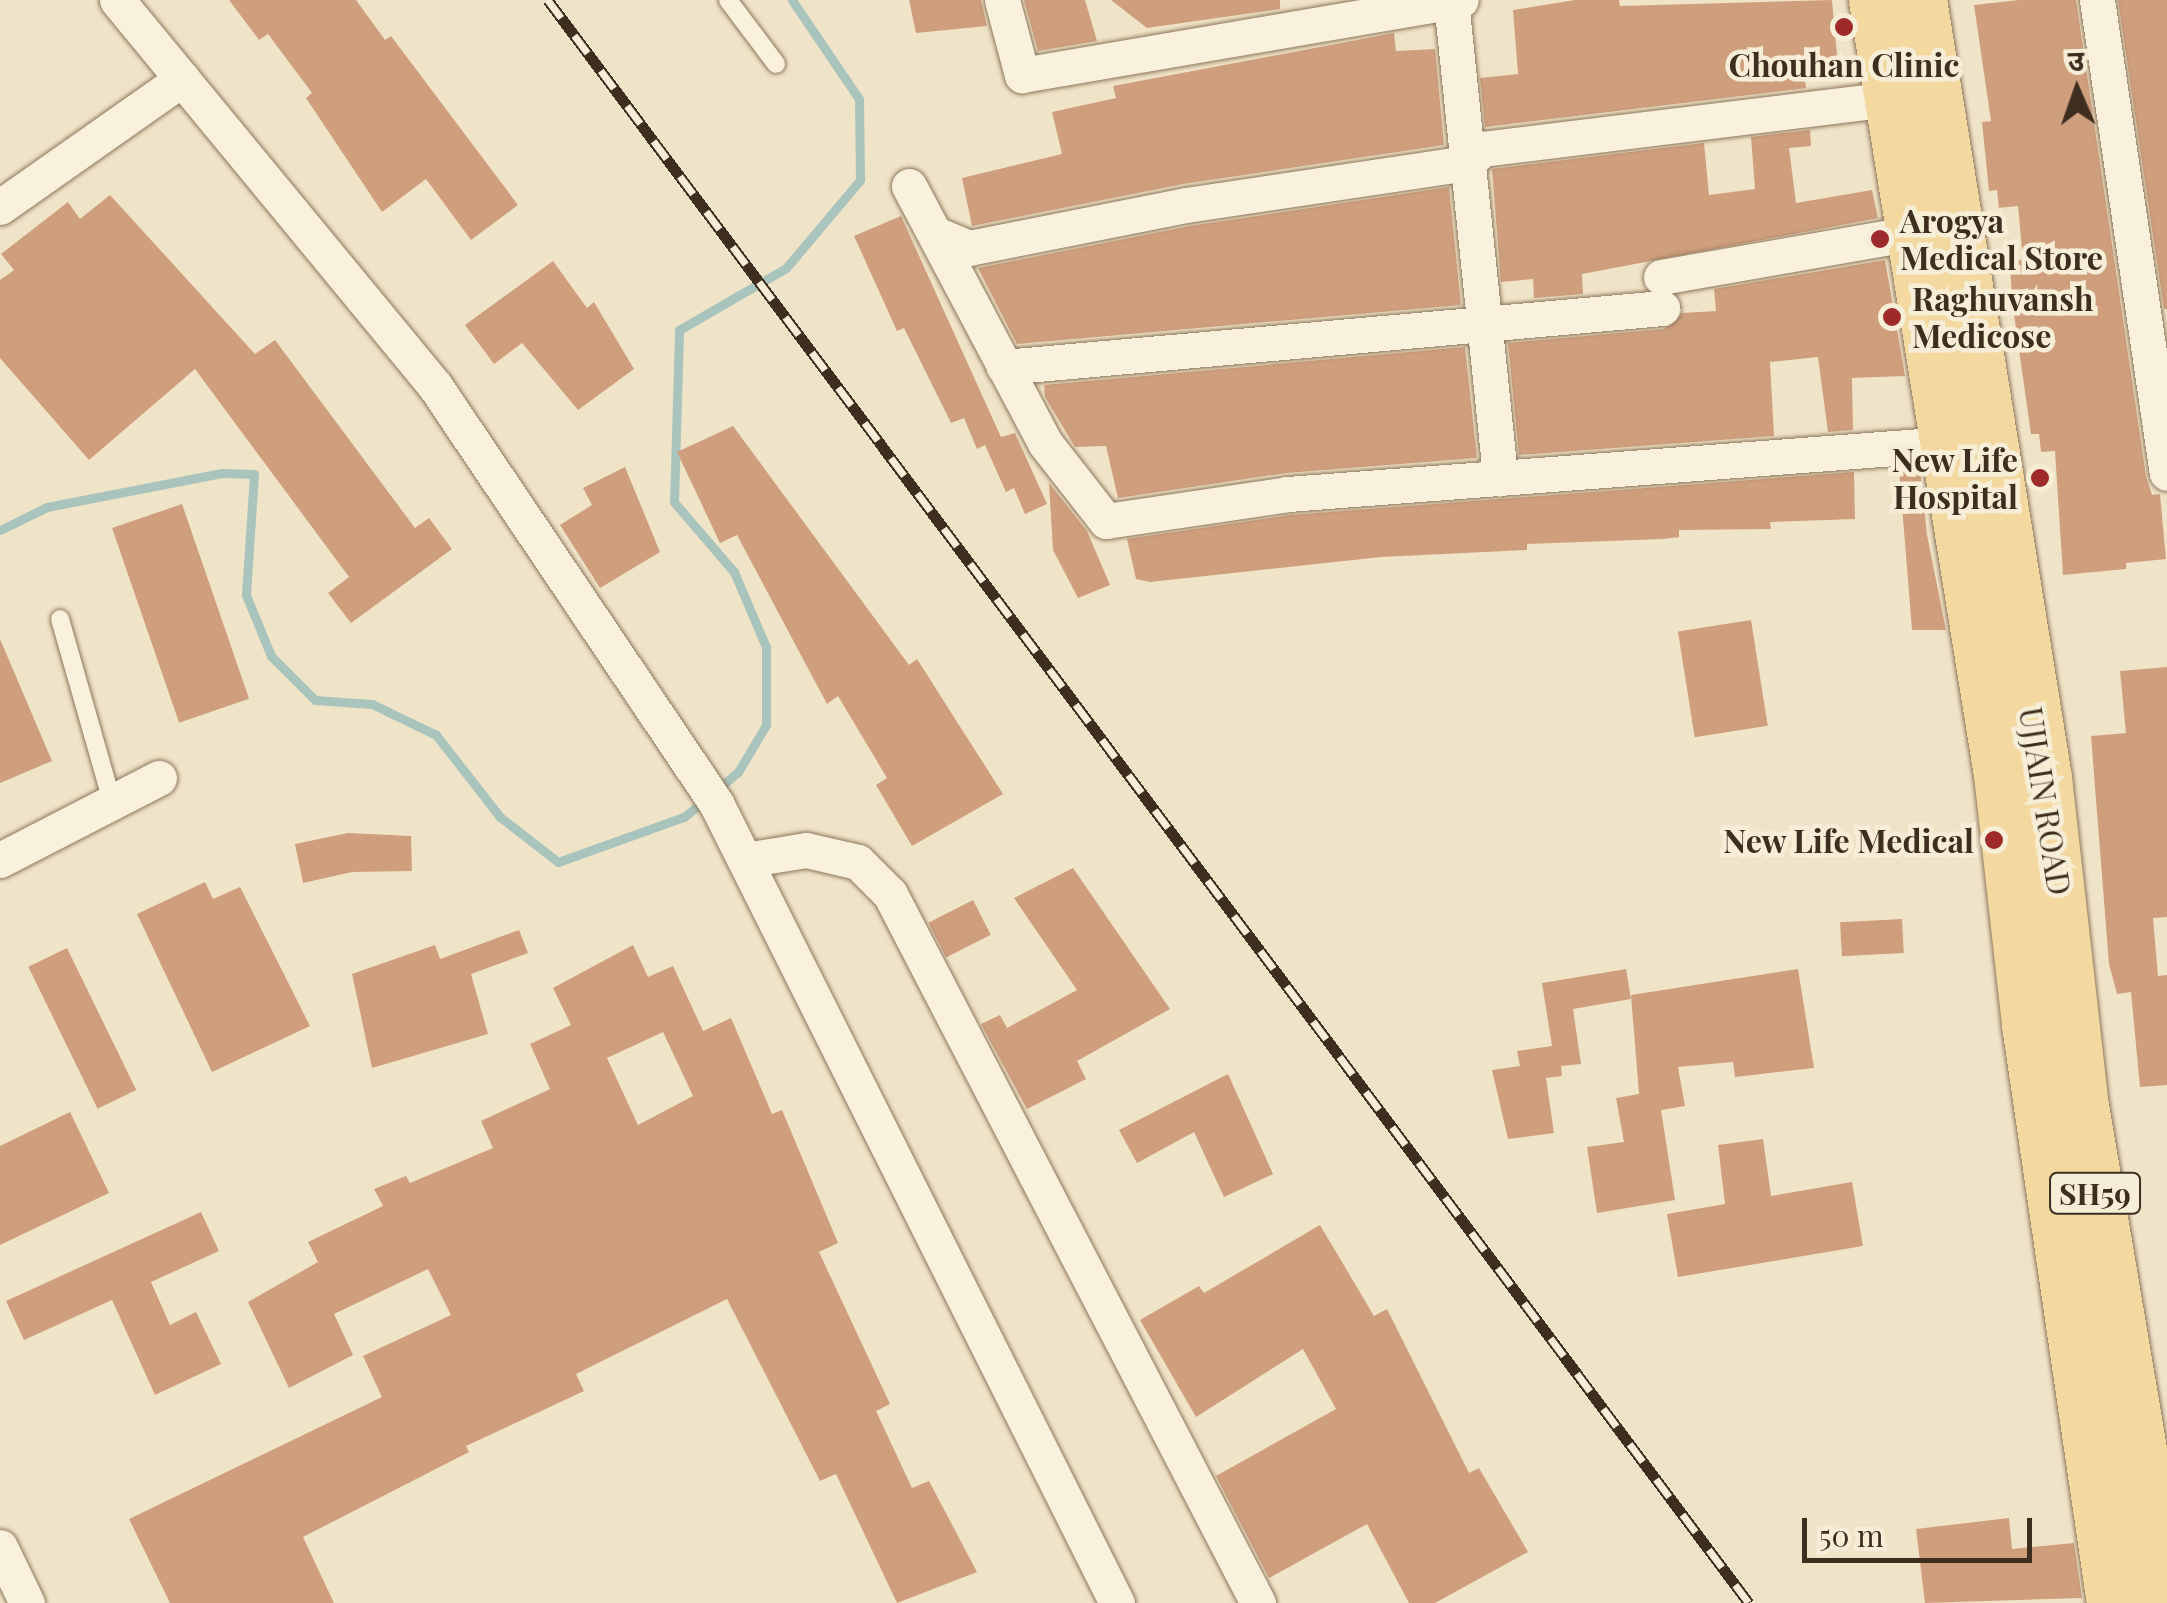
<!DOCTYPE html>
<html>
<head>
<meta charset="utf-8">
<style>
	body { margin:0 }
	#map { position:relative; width:2167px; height:1603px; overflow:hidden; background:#f0e4c8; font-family:"Playfair Display","Noto Sans Devanagari",serif }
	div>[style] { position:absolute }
	.stream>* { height:9px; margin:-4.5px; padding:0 4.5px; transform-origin:4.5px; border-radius:4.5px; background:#a9c4bc }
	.building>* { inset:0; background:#cf9f7d; transform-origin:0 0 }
	.roads { filter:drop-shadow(0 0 2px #8d765c) drop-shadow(0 0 2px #8d765c) }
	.service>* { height:18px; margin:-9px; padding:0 9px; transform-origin:9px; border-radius:9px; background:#faf1dc }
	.minor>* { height:35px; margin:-17.5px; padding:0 17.5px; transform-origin:17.5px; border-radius:17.5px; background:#faf1dc }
	.primary>* { height:55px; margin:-27.5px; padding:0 27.5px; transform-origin:27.5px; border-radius:27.5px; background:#f3d9a0 }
	.rail>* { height:11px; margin-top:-5.5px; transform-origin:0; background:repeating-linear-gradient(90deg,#f7eed8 0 22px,#3d2e20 0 44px); box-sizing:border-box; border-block:2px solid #3d2e20 }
	.dots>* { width:28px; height:28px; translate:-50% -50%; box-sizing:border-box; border:5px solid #f7eed8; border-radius:50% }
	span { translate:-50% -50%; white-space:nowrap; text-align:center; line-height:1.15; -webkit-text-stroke:9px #f7eed8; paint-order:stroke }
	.shield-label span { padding:2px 8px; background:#f7eed8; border:2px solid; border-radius:8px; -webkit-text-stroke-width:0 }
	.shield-label { font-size:30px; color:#3d2e20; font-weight:700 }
	.poi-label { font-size:32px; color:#3d2e20; font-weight:700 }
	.left { translate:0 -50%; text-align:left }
	.right { translate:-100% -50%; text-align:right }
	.street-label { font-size:32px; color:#3d2e20 }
	.north { position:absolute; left:2027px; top:40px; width:100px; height:100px; -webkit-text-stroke:8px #f7eed8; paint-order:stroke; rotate:358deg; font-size:28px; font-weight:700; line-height:40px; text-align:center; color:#3d2e20 }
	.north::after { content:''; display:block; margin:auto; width:35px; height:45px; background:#3d2e20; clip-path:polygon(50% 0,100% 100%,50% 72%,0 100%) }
	.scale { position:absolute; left:1802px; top:1518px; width:230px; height:45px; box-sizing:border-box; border:5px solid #3d2e20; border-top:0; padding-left:12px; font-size:30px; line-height:35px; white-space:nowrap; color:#3d2e20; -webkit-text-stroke:8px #f7eed8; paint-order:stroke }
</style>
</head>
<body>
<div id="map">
	<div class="stream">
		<i style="left:0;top:530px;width:52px;rotate:-26.1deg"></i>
		<i style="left:47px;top:507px;width:178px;rotate:-11deg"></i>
		<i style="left:222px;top:473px;width:32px;rotate:2deg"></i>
		<i style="left:254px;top:474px;width:121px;rotate:93.8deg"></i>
		<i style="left:246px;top:595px;width:66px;rotate:67.7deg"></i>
		<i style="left:271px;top:656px;width:62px;rotate:45deg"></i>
		<i style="left:315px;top:700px;width:57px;rotate:4deg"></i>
		<i style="left:372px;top:704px;width:71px;rotate:25.8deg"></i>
		<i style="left:436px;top:735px;width:104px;rotate:52deg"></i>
		<i style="left:500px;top:817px;width:73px;rotate:37.8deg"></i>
		<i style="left:558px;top:862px;width:134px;rotate:-19.7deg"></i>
		<i style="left:684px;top:817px;width:27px;rotate:-39deg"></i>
		<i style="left:717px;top:790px;width:28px;rotate:-41deg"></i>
		<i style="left:738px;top:772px;width:55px;rotate:-59.2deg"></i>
		<i style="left:766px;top:725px;width:78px;rotate:-90deg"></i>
		<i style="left:766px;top:647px;width:82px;rotate:-113.1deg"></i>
		<i style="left:734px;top:572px;width:92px;rotate:-130.6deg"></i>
		<i style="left:674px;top:502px;width:172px;rotate:-88.3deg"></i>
		<i style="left:679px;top:330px;width:124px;rotate:-30.1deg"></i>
		<i style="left:786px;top:268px;width:115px;rotate:-49.9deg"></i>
		<i style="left:860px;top:180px;width:81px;rotate:-90.7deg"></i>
		<i style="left:859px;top:99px;width:120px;rotate:-124.1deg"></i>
	</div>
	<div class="building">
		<i style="clip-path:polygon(229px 0,356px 0,385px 40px,391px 36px,518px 205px,471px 240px,426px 179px,382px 212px,306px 98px,312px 93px,268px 34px,259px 40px)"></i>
		<i style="clip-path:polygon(909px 0,981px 0,987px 26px,916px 33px)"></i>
		<i style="clip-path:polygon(1024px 0,1085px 0,1097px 41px,1038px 51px)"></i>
		<i style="clip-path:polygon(1111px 0,1280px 0,1280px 9px,1147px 28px)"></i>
		<i style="clip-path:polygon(1575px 0,1619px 0,1620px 6px,1832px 0,1839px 76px,1805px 80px,1806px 88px,1485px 127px,1480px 78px,1518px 74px,1513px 10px)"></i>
		<i style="clip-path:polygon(2019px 0,2076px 0,2146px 476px,2152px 495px,2160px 494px,2166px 559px,2126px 563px,2126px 569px,2063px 575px,2055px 451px,2041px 452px,2039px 434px,2031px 434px,2012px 301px,2010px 261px,2023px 260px,2018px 206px,1999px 208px,1997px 190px,1989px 191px,1982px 122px,1991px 121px,1974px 5px)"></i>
		<i style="clip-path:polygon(2118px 0,2167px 0,2167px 309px,2164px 309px)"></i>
		<i style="clip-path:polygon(1394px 33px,1396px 51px,1435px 49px,1444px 145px,1183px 184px,972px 226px,962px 178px,1062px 154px,1052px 112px,1116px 98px,1113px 86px)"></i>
		<i style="clip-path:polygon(1810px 130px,1811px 146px,1789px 148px,1796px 203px,1872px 190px,1878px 218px,1582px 274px,1583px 294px,1534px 298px,1533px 279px,1501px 282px,1492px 169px,1704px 143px,1709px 195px,1755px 189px,1751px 137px)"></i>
		<i style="clip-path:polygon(1449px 187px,1461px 305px,1017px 344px,978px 268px,1190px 226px)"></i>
		<i style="clip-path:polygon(110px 195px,255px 354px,275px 340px,415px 528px,429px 518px,452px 549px,351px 623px,328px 593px,349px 577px,195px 369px,89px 460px,0 358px,0 280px,14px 270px,1px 254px,68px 202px,80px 219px)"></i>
		<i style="clip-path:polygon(901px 216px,1001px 437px,1015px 433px,1047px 504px,1025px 514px,1014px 488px,1006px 492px,985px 445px,977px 449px,964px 418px,951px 423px,904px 328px,897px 331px,854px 236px)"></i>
		<i style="clip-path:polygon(1885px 260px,1905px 376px,1852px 378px,1853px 430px,1828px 432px,1818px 357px,1770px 362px,1774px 436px,1519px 455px,1508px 343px,1664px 329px,1682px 313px,1716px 311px,1714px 289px)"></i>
		<i style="clip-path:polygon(553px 261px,587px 308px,594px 302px,634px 369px,578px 410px,522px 343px,494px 364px,465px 325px)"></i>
		<i style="clip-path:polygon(1465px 347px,1477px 458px,1286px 473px,1118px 498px,1106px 446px,1075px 447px,1045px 397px,1044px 385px)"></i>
		<i style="clip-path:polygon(733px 426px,909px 665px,917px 659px,1003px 794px,912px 846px,876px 785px,887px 778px,838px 696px,827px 704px,737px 535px,720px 543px,677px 452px)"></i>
		<i style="clip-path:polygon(625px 467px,660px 552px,600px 588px,560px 525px,592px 505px,583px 488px)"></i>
		<i style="clip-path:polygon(1920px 467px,1927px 535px,1946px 630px,1912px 630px,1899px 469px)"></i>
		<i style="clip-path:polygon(1854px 472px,1855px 519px,1770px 522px,1771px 529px,1679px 530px,1679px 537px,1663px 539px,1527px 544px,1527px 550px,1381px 557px,1150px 582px,1136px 579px,1127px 539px,1290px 515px)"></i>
		<i style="clip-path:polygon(1049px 483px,1087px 531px,1110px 585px,1078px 598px,1053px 550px)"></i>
		<i style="left:182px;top:504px;width:206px;height:74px;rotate:71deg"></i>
		<i style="left:1751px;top:620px;width:107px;height:74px;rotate:81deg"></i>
		<i style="clip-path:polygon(0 639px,52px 761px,0 783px)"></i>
		<i style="clip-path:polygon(2167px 667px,2167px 917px,2153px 918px,2158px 976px,2167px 975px,2167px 1085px,2140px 1087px,2131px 992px,2117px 994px,2109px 964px,2091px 736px,2126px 733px,2120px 671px)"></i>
		<i style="clip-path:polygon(348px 833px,411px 836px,412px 871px,352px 872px,303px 883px,295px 844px)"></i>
		<i style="clip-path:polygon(1073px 868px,1170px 1009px,1077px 1061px,1086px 1079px,1027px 1109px,981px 1024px,1000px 1015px,1007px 1028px,1077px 990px,1014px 898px)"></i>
		<i style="clip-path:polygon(205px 882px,213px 899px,240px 887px,310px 1026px,212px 1072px,137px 914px)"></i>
		<i style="left:973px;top:900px;width:39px;height:50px;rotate:63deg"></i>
		<i style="left:1902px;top:919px;width:34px;height:62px;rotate:87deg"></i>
		<i style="clip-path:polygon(519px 930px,528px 953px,471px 974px,488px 1034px,372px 1068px,352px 974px,435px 945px,440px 959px)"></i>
		<i style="clip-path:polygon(evenodd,633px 945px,648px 977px,673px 966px,703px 1031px,731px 1018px,772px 1114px,782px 1110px,838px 1243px,819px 1252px,890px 1404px,876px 1411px,912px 1488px,929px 1481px,977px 1572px,897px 1603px,836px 1474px,820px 1481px,727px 1299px,576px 1374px,584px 1391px,466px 1446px,469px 1452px,303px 1537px,334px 1603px,170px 1603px,129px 1519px,382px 1397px,363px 1356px,451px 1315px,428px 1269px,334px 1314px,353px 1355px,289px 1388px,248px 1302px,318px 1262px,308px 1242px,383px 1206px,374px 1189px,406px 1176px,410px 1183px,493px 1148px,481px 1121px,550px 1089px,530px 1044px,571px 1025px,553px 988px,633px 945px,663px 1032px,693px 1096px,638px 1125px,607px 1058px,663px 1032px)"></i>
		<i style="left:67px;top:948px;width:158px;height:43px;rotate:64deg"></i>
		<i style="clip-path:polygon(1626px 969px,1631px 999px,1573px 1009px,1581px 1064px,1561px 1066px,1562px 1076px,1546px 1078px,1554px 1133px,1508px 1139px,1492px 1070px,1520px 1066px,1517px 1051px,1552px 1046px,1542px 983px)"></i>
		<i style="clip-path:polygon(1798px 969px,1814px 1068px,1735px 1077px,1733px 1062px,1678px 1067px,1685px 1106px,1661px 1110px,1675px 1200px,1597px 1213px,1587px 1147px,1624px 1142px,1616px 1098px,1639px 1094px,1631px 995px)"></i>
		<i style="clip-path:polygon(1228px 1074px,1273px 1174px,1224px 1197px,1194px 1132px,1137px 1163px,1119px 1130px)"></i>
		<i style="clip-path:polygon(70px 1112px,109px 1193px,0 1245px,0 1146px)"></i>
		<i style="clip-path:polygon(1763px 1139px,1771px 1196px,1852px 1182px,1863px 1246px,1678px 1277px,1667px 1214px,1725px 1204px,1718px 1145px)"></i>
		<i style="clip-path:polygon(201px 1212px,219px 1251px,151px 1282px,170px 1325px,196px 1312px,221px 1364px,155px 1395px,112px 1300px,24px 1340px,6px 1301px)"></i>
		<i style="clip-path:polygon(1320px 1225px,1374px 1316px,1387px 1309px,1469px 1473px,1479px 1468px,1528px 1552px,1435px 1603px,1409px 1603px,1367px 1524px,1269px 1578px,1216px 1476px,1336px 1409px,1303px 1349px,1196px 1417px,1140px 1320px,1199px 1286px,1204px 1293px)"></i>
		<i style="clip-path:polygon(2009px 1518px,2012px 1549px,2074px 1543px,2082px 1598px,1925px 1603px,1916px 1529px)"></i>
	</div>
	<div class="roads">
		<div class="service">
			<i style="left:728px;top:0;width:80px;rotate:53.1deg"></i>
			<i style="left:60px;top:619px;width:190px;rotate:74.1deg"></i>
		</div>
		<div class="minor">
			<i style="left:117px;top:0;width:500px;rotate:50.52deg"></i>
			<i style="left:435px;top:386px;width:503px;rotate:56.03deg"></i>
			<i style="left:716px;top:803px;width:895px;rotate:63.38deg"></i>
			<i style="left:1002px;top:0;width:78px;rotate:75.1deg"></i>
			<i style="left:1022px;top:75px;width:445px;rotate:-9.7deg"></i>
			<i style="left:2097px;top:0;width:478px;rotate:81.6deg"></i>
			<i style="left:1451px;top:1px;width:480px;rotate:84.1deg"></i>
			<i style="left:909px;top:186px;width:291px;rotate:62.1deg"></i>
			<i style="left:1045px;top:443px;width:99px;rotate:52deg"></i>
			<i style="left:1106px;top:521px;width:184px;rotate:-8.4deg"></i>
			<i style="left:1288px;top:494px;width:661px;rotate:-4.34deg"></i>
			<i style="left:0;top:207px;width:223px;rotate:-35.1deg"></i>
			<i style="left:936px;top:234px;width:36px;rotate:23deg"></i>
			<i style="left:969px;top:248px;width:221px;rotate:-11.2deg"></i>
			<i style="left:1186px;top:205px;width:285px;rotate:-8.5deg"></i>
			<i style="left:1468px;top:163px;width:20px;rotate:-45deg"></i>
			<i style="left:1482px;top:149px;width:411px;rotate:-7deg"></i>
			<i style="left:1661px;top:277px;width:257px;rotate:-9.9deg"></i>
			<i style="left:1004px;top:367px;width:661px;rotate:-5.12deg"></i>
			<i style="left:0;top:860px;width:179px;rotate:-27.3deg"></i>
			<i style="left:745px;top:860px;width:62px;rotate:-9.3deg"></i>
			<i style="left:806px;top:850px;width:53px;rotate:13deg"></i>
			<i style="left:858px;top:862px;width:45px;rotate:45deg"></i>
			<i style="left:890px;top:894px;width:799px;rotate:62.57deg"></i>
			<i style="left:0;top:1547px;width:62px;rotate:64.3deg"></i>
		</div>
		<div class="primary">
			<i style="left:1876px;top:0;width:784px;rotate:80.83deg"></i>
			<i style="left:2001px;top:774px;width:252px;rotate:83.6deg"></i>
			<i style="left:2029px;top:1024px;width:585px;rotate:81.65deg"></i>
			<i style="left:1919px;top:0;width:788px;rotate:80.87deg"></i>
			<i style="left:2044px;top:778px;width:330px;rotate:83.6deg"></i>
			<i style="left:2081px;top:1106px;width:504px;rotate:80.41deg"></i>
		</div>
	</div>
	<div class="rail">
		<i style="left:548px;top:0;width:2003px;rotate:53.16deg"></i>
	</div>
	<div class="dots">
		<i style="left:1844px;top:27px;background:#9e2a2b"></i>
		<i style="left:1880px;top:239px;background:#9e2a2b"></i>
		<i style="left:1892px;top:317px;background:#9e2a2b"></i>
		<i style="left:2040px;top:478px;background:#9e2a2b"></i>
		<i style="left:1994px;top:840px;background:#9e2a2b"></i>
	</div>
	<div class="shield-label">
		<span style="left:2095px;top:1193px">SH59</span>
	</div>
	<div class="poi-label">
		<span style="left:1844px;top:64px">Chouhan Clinic</span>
		<span class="left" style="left:1900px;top:239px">Arogya<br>Medical Store</span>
		<span class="left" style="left:1912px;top:317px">Raghuvansh<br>Medicose</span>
		<span class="right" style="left:2018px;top:478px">New Life<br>Hospital</span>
		<span class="right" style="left:1974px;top:840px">New Life Medical</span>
	</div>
	<div class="street-label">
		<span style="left:2046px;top:801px;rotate:81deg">UJJAIN ROAD</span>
	</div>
	<div class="north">उ</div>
	<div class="scale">50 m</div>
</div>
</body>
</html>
